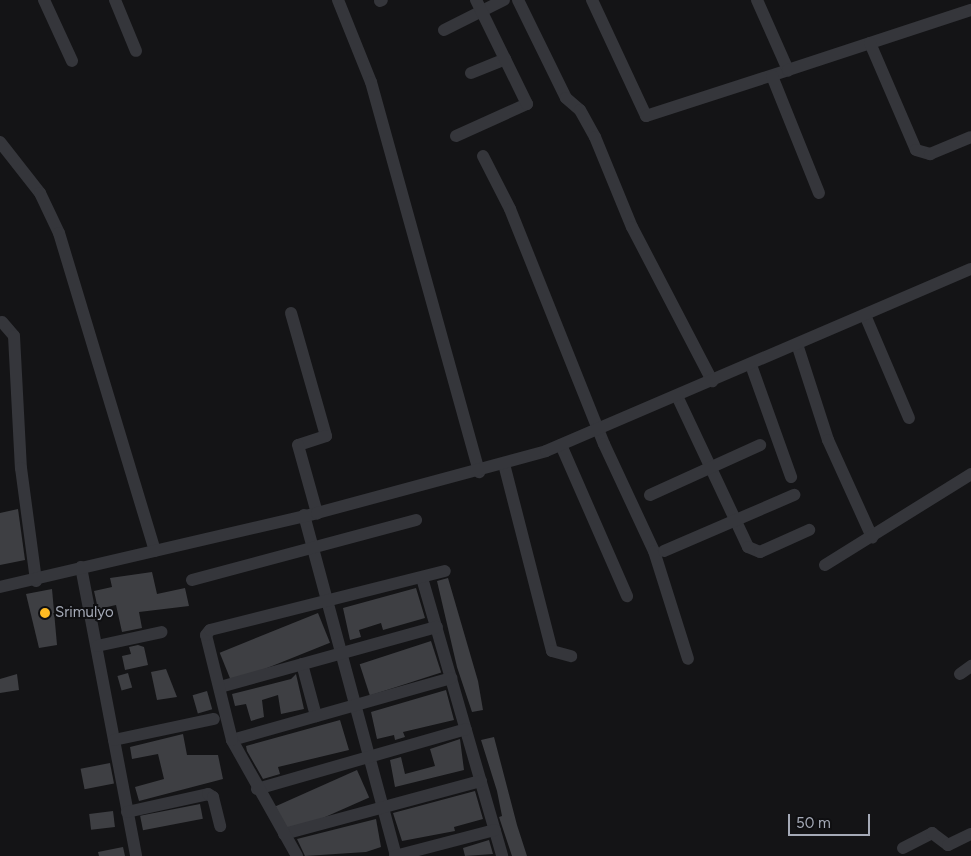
<!DOCTYPE html>
<html>
<head>
<meta charset="utf-8">
<style>
	body { margin:0 }
	#map { position:relative; width:971px; height:856px; overflow:hidden; background:#141416; font-family:Figtree,sans-serif }
	div>[style] { position:absolute }
	.building>* { inset:0; background:#3e3f43; transform-origin:0 0 }
	.minor>* { height:12px; margin:-6px; padding:0 6px; transform-origin:6px; border-radius:6px; background:#35363b }
	.dots>* { width:14px; height:14px; translate:-50% -50%; box-sizing:border-box; border:2px solid #0f0f11; border-radius:50% }
	span { translate:-50% -50%; white-space:nowrap; text-align:center; line-height:1.15; -webkit-text-stroke:4px #0f0f11; paint-order:stroke }
	.poi-label { font-size:15px; color:#a5aab7 }
	.left { translate:0 -50%; text-align:left }
	.scale { position:absolute; left:788px; top:814px; width:82px; height:22px; box-sizing:border-box; border:2px solid #a5aab7; border-top:0; padding-left:6px; font-size:15px; line-height:18px; white-space:nowrap; color:#a5aab7; -webkit-text-stroke:4px #0f0f11; paint-order:stroke }
</style>
</head>
<body>
<div id="map">
	<div class="building">
		<i style="clip-path:polygon(18px 509px,25px 560px,0 565px,0 513px)"></i>
		<i style="clip-path:polygon(152px 572px,157px 594px,185px 588px,189px 606px,139px 612px,142px 628px,122px 632px,116px 605px,98px 609px,94px 591px,112px 587px,110px 578px)"></i>
		<i style="clip-path:polygon(448px 578px,478px 681px,483px 710px,472px 712px,457px 667px,437px 581px)"></i>
		<i style="clip-path:polygon(416px 588px,425px 618px,383px 630px,381px 623px,359px 630px,361px 637px,350px 640px,343px 608px)"></i>
		<i style="clip-path:polygon(52px 589px,57px 645px,39px 648px,26px 594px)"></i>
		<i style="left:318px;top:613px;width:32px;height:106px;rotate:68deg"></i>
		<i style="left:431px;top:641px;width:33px;height:75px;rotate:72deg"></i>
		<i style="clip-path:polygon(138px 645px,144px 647px,148px 665px,125px 670px,122px 656px,131px 654px,129px 647px)"></i>
		<i style="clip-path:polygon(166px 669px,177px 697px,157px 700px,151px 672px)"></i>
		<i style="left:128px;top:673px;width:15px;height:11px;rotate:74deg"></i>
		<i style="clip-path:polygon(17px 674px,19px 690px,0 693px,0 679px)"></i>
		<i style="clip-path:polygon(296px 674px,304px 709px,281px 714px,278px 695px,262px 700px,264px 717px,251px 721px,246px 704px,235px 706px,232px 694px,291px 679px)"></i>
		<i style="clip-path:polygon(446px 690px,454px 720px,403px 732px,405px 737px,395px 740px,394px 735px,377px 739px,371px 712px)"></i>
		<i style="left:207px;top:691px;width:19px;height:15px;rotate:74deg"></i>
		<i style="clip-path:polygon(340px 720px,349px 750px,278px 767px,280px 774px,263px 779px,247px 751px,246px 746px)"></i>
		<i style="clip-path:polygon(183px 734px,187px 755px,218px 755px,223px 779px,139px 801px,135px 787px,164px 779px,158px 754px,132px 759px,130px 747px)"></i>
		<i style="clip-path:polygon(494px 737px,517px 825px,527px 856px,512px 856px,499px 817px,502px 816px,497px 791px,481px 740px)"></i>
		<i style="clip-path:polygon(460px 739px,464px 770px,395px 787px,390px 760px,401px 757px,405px 774px,435px 766px,430px 749px)"></i>
		<i style="left:110px;top:763px;width:21px;height:30px;rotate:79deg"></i>
		<i style="left:357px;top:770px;width:30px;height:89px;rotate:66deg"></i>
		<i style="clip-path:polygon(475px 791px,483px 819px,454px 827px,455px 831px,402px 841px,393px 813px)"></i>
		<i style="left:200px;top:804px;width:15px;height:61px;rotate:79deg"></i>
		<i style="left:113px;top:811px;width:16px;height:24px;rotate:83deg"></i>
		<i style="clip-path:polygon(376px 819px,381px 847px,366px 852px,305px 856px,297px 839px)"></i>
		<i style="clip-path:polygon(489px 840px,493px 854px,465px 856px,463px 848px)"></i>
		<i style="clip-path:polygon(123px 847px,125px 856px,99px 856px,98px 852px)"></i>
	</div>
	<div class="minor">
		<i style="left:44px;top:0;width:67px;rotate:65.3deg"></i>
		<i style="left:115px;top:0;width:55px;rotate:67.6deg"></i>
		<i style="left:338px;top:0;width:88px;rotate:68.1deg"></i>
		<i style="left:371px;top:82px;width:405px;rotate:74.5deg"></i>
		<i style="left:518px;top:0;width:109px;rotate:63.9deg"></i>
		<i style="left:566px;top:98px;width:18px;rotate:41deg"></i>
		<i style="left:580px;top:110px;width:31px;rotate:61deg"></i>
		<i style="left:595px;top:137px;width:97px;rotate:67.7deg"></i>
		<i style="left:632px;top:227px;width:174px;rotate:62.5deg"></i>
		<i style="left:592px;top:0;width:128px;rotate:65deg"></i>
		<i style="left:646px;top:116px;width:149px;rotate:-17.9deg"></i>
		<i style="left:757px;top:0;width:77px;rotate:66.1deg"></i>
		<i style="left:788px;top:70px;width:193px;rotate:-18.2deg"></i>
		<i style="left:380px;top:1px;width:2px;rotate:-27deg"></i>
		<i style="left:444px;top:30px;width:67px;rotate:-26.6deg"></i>
		<i style="left:870px;top:43px;width:116px;rotate:66.7deg"></i>
		<i style="left:916px;top:150px;width:15px;rotate:16deg"></i>
		<i style="left:930px;top:154px;width:44px;rotate:-22.5deg"></i>
		<i style="left:471px;top:73px;width:37px;rotate:-22deg"></i>
		<i style="left:772px;top:76px;width:126px;rotate:68.1deg"></i>
		<i style="left:456px;top:136px;width:78px;rotate:-24.3deg"></i>
		<i style="left:527px;top:104px;width:116px;rotate:-116.1deg"></i>
		<i style="left:0;top:142px;width:65px;rotate:51.9deg"></i>
		<i style="left:40px;top:193px;width:44px;rotate:64.6deg"></i>
		<i style="left:59px;top:233px;width:332px;rotate:73.2deg"></i>
		<i style="left:483px;top:156px;width:59px;rotate:63deg"></i>
		<i style="left:510px;top:209px;width:253px;rotate:68.2deg"></i>
		<i style="left:604px;top:444px;width:118px;rotate:65deg"></i>
		<i style="left:654px;top:551px;width:113px;rotate:72.5deg"></i>
		<i style="left:291px;top:313px;width:128px;rotate:74.1deg"></i>
		<i style="left:326px;top:436px;width:29px;rotate:162deg"></i>
		<i style="left:298px;top:445px;width:71px;rotate:74.4deg"></i>
		<i style="left:865px;top:315px;width:112px;rotate:66.9deg"></i>
		<i style="left:2px;top:322px;width:18px;rotate:49deg"></i>
		<i style="left:14px;top:336px;width:132px;rotate:87deg"></i>
		<i style="left:21px;top:468px;width:114px;rotate:82.4deg"></i>
		<i style="left:797px;top:344px;width:101px;rotate:72.1deg"></i>
		<i style="left:828px;top:440px;width:107px;rotate:65.6deg"></i>
		<i style="left:751px;top:365px;width:119px;rotate:70.3deg"></i>
		<i style="left:677px;top:396px;width:167px;rotate:64.8deg"></i>
		<i style="left:748px;top:547px;width:13px;rotate:23deg"></i>
		<i style="left:760px;top:552px;width:54px;rotate:-24.2deg"></i>
		<i style="left:561px;top:445px;width:165px;rotate:66.4deg"></i>
		<i style="left:504px;top:464px;width:193px;rotate:75.6deg"></i>
		<i style="left:552px;top:651px;width:20px;rotate:15deg"></i>
		<i style="left:650px;top:495px;width:121px;rotate:-24.4deg"></i>
		<i style="left:304px;top:515px;width:353px;rotate:74.9deg"></i>
		<i style="left:664px;top:551px;width:142px;rotate:-23.3deg"></i>
		<i style="left:825px;top:565px;width:172px;rotate:-31.9deg"></i>
		<i style="left:81px;top:567px;width:294px;rotate:79.2deg"></i>
		<i style="left:422px;top:578px;width:289px;rotate:73.9deg"></i>
		<i style="left:192px;top:580px;width:232px;rotate:-15deg"></i>
		<i style="left:0;top:587px;width:326px;rotate:-13.1deg"></i>
		<i style="left:317px;top:513px;width:237px;rotate:-15.1deg"></i>
		<i style="left:546px;top:451px;width:462px;rotate:-23.2deg"></i>
		<i style="left:97px;top:646px;width:66px;rotate:-12.2deg"></i>
		<i style="left:302px;top:664px;width:54px;rotate:74.9deg"></i>
		<i style="left:960px;top:674px;width:14px;rotate:-36deg"></i>
		<i style="left:220px;top:687px;width:225px;rotate:-15.5deg"></i>
		<i style="left:114px;top:740px;width:102px;rotate:-11.9deg"></i>
		<i style="left:232px;top:740px;width:228px;rotate:-15.8deg"></i>
		<i style="left:257px;top:789px;width:217px;rotate:-16deg"></i>
		<i style="left:127px;top:812px;width:83px;rotate:-12.5deg"></i>
		<i style="left:208px;top:794px;width:6px;rotate:31deg"></i>
		<i style="left:213px;top:797px;width:30px;rotate:76deg"></i>
		<i style="left:284px;top:834px;width:204px;rotate:-15.1deg"></i>
		<i style="left:903px;top:848px;width:33px;rotate:-27deg"></i>
		<i style="left:932px;top:833px;width:20px;rotate:37deg"></i>
		<i style="left:948px;top:845px;width:25px;rotate:-26deg"></i>
		<i style="left:297px;top:856px;width:133px;rotate:-119.3deg"></i>
		<i style="left:232px;top:740px;width:108px;rotate:-103.9deg"></i>
		<i style="left:206px;top:635px;width:6px;rotate:-51deg"></i>
		<i style="left:210px;top:630px;width:242px;rotate:-14.1deg"></i>
		<i style="left:395px;top:856px;width:103px;rotate:-14.6deg"></i>
	</div>
	<div class="dots">
		<i style="left:45px;top:613px;background:#ffbb23"></i>
	</div>
	<div class="poi-label">
		<span class="left" style="left:55px;top:613px">Srimulyo</span>
	</div>
	<div class="scale">50 m</div>
</div>
</body>
</html>
